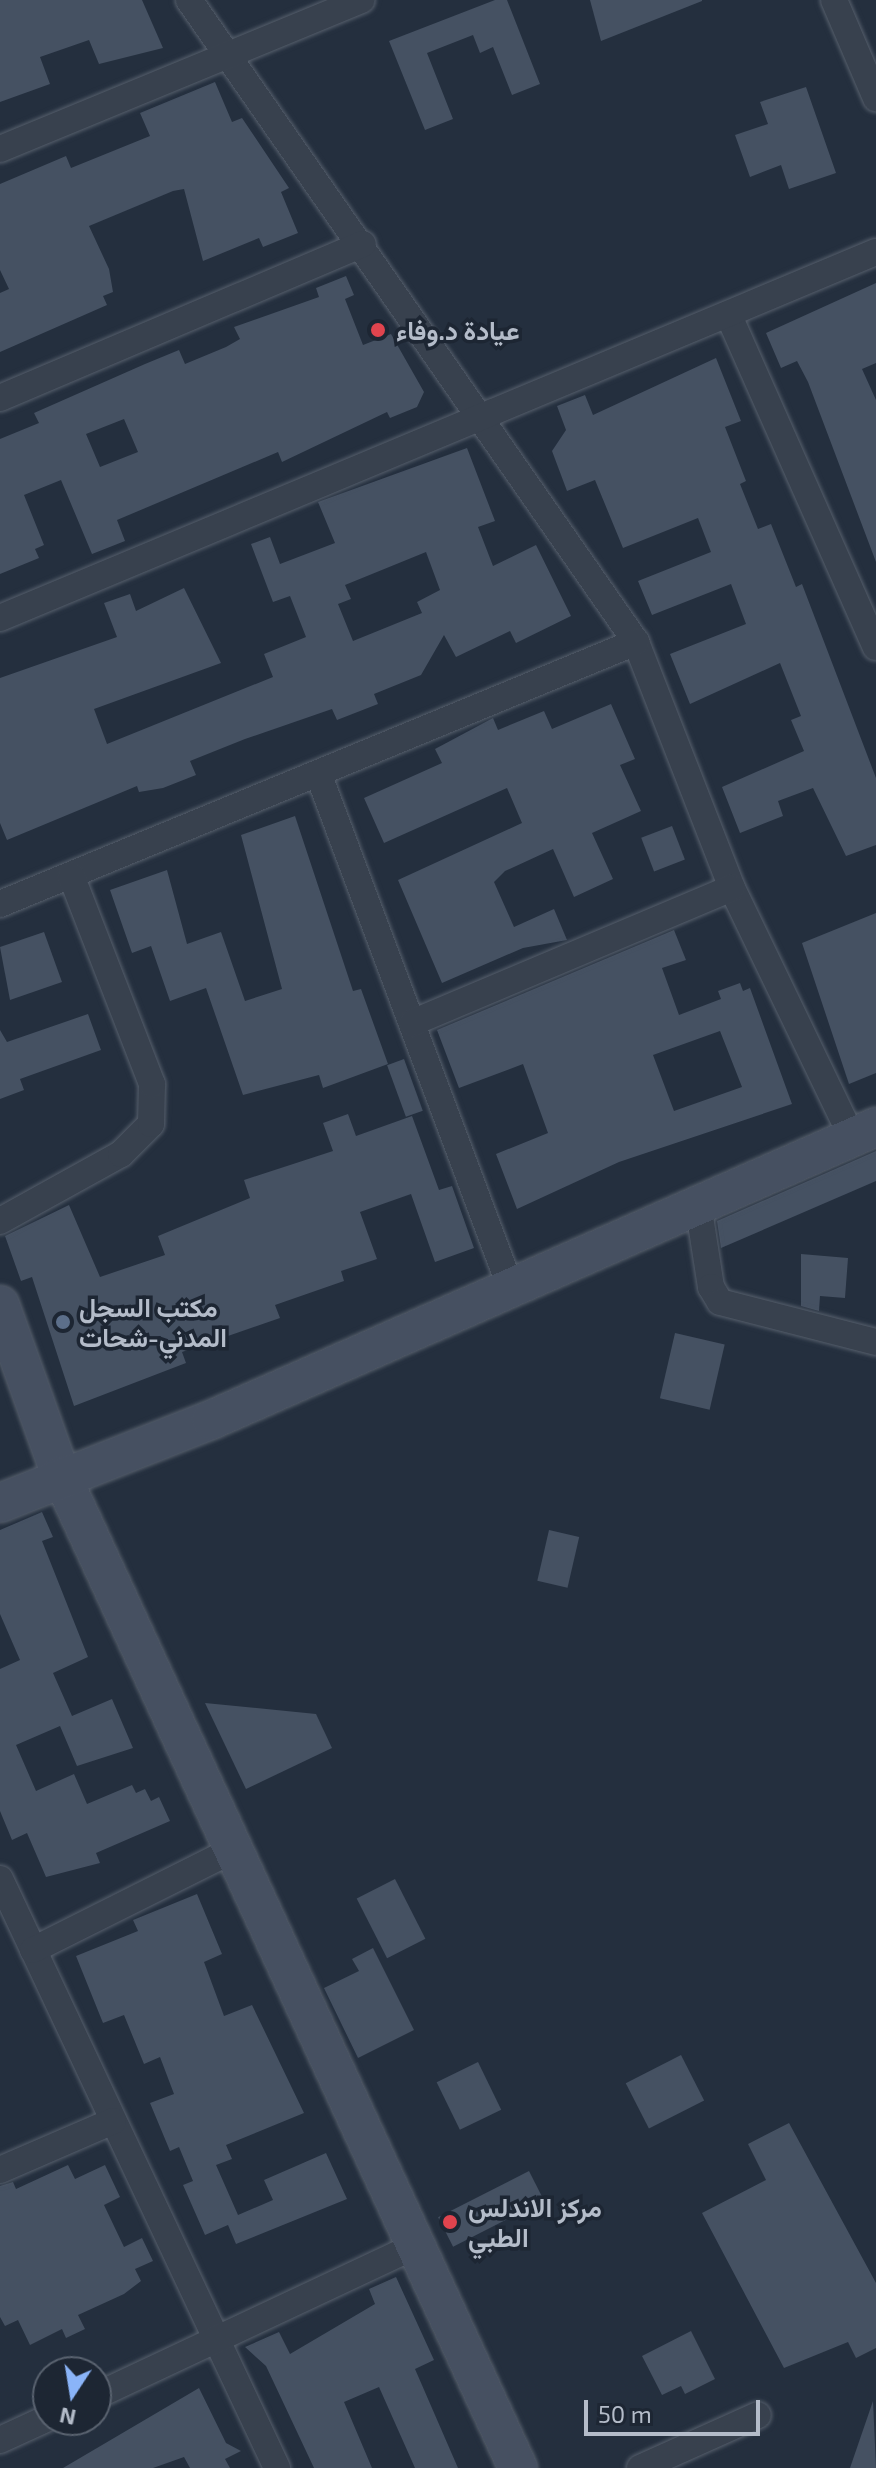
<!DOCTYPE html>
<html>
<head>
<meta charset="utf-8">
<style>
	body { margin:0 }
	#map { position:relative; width:876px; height:2468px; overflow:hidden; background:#242f3e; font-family:"Exo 2",Vazirmatn,sans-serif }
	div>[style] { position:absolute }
	.building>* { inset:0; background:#455162; transform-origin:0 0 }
	.roads { filter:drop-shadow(0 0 2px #565f6c) drop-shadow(0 0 2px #565f6c) }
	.street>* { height:26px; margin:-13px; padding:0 13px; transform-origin:13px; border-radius:13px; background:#38414e }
	.secondary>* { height:38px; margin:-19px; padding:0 19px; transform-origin:19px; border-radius:19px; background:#465061 }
	.dots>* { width:22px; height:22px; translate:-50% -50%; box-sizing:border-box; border:4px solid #1d2633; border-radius:50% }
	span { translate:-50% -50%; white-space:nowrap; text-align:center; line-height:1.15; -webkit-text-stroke:7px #1d2633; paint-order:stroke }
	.poi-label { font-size:26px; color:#b4bcc9; font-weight:700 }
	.left { translate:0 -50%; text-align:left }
	.north { position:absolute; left:32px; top:2356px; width:80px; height:80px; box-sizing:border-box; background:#1d2633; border:2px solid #59626f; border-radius:50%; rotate:192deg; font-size:22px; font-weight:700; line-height:32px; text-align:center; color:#b4bcc9 }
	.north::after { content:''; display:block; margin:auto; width:28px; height:36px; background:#8ab4f8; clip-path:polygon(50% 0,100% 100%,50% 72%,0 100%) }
	.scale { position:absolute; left:584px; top:2400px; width:176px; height:36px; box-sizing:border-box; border:4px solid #b4bcc9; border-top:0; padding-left:10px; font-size:24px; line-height:28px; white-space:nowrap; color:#b4bcc9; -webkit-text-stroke:6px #1d2633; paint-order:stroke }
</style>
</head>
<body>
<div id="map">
	<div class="building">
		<i style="clip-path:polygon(0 0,142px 0,163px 48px,99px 64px,89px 40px,40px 57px,50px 84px,0 102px)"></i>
		<i style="clip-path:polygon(495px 0,507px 0,540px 84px,512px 95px,493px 47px,480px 53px,473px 35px,427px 53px,453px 119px,425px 130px,389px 41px)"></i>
		<i style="clip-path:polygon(590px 0,702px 0,702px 1px,601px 41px)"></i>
		<i style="clip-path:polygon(215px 82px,232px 122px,242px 118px,289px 188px,281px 192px,298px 233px,263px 247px,259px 238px,203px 261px,184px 189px,173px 191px,89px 226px,109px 269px,113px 292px,103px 296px,107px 305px,0 352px,0 293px,9px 289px,0 270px,0 184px,66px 156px,71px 168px,150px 136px,140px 113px)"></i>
		<i style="clip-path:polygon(806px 87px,836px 173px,789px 189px,781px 165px,750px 177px,735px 135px,768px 124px,760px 102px)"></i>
		<i style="clip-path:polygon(evenodd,346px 276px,354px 295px,345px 299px,363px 345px,391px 334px,424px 392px,417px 407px,390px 418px,387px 412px,282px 462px,278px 452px,117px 520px,125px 541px,92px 554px,61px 480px,24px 495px,44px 545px,35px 549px,39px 558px,0 574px,0 439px,39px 423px,34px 413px,145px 364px,179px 350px,185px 364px,226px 347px,240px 339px,234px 327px,319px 297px,316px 288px,346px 276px,124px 419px,138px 452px,100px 467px,86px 434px,124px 419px)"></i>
		<i style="clip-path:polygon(876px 283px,876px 363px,862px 369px,876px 400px,876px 562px,808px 382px,797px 361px,781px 368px,766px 333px)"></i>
		<i style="clip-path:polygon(716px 358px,741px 421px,725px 427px,746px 481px,740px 484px,758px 529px,771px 524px,796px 587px,802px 584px,876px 778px,876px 845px,846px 856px,813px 788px,778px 801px,783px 816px,740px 833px,722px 787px,804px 751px,791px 720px,801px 716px,780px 663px,690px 704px,670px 654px,746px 624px,731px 584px,652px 615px,638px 581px,711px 552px,698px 518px,623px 548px,595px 480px,567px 491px,552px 451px,566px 430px,557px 406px,585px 395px,593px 415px)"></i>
		<i style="clip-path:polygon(evenodd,467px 448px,495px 521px,478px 527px,493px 566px,536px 545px,571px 616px,516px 643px,510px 631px,456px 657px,444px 635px,421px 675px,374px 694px,378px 704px,337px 720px,332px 709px,245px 739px,190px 761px,196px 775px,163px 788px,139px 792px,137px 786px,7px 840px,0 823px,0 678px,117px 637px,104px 603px,130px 594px,136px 611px,184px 588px,221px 663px,94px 709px,107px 744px,273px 677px,264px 654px,306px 637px,290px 596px,273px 602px,251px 544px,270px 537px,280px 564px,335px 543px,318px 502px,467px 448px,426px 552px,440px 590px,417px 602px,422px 613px,353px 641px,338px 604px,351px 599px,345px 585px,426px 552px)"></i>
		<i style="clip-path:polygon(611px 704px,635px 759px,620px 765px,641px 811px,592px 833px,613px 879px,574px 897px,553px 849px,505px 871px,494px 882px,514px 927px,554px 909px,567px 940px,523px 948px,442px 983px,398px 880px,522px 823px,507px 788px,384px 843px,364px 798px,442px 763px,435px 749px,493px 718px,498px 730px,544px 711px,552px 729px)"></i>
		<i style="clip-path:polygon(295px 816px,353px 991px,361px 989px,388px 1064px,323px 1088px,319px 1075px,243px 1095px,206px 988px,170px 1001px,151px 946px,132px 953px,110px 890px,167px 870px,187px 944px,221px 932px,245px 1001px,282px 989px,241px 835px)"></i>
		<i style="left:672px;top:826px;width:36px;height:33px;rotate:69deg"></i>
		<i style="clip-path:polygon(876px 913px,876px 1073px,849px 1084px,802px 943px)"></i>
		<i style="clip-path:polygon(evenodd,674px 930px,686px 960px,662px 968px,679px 1015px,721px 999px,718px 991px,740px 983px,743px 991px,750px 988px,792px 1104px,619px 1162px,517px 1209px,496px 1154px,548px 1133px,523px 1064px,459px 1088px,437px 1030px,674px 930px,720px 1031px,742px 1087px,674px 1111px,653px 1055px,720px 1031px)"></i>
		<i style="clip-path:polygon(44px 932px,62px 982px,10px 1000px,0 947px)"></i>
		<i style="clip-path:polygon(88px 1014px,101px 1050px,20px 1079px,24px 1090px,0 1099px,0 1030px,7px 1042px)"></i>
		<i style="left:404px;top:1059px;width:55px;height:18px;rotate:70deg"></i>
		<i style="clip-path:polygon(348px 1114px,356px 1136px,412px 1116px,439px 1190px,452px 1186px,474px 1248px,435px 1262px,411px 1194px,360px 1212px,377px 1259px,341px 1271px,344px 1281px,275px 1305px,280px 1318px,182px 1352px,186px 1363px,74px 1406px,32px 1277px,21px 1281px,5px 1236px,69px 1205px,100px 1277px,165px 1255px,158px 1236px,250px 1198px,244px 1180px,333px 1151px,323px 1123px)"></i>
		<i style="clip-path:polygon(876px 1151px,876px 1181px,721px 1248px,717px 1221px)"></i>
		<i style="clip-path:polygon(801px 1254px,848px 1258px,845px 1298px,820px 1296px,819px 1311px,801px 1306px)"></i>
		<i style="left:675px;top:1333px;width:51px;height:67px;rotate:13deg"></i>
		<i style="clip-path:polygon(42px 1512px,53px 1537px,42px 1541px,88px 1657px,53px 1673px,72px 1716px,112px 1699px,133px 1748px,77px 1766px,60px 1726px,16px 1745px,36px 1791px,74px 1774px,87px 1804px,132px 1785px,136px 1793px,145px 1789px,151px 1801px,159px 1797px,170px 1821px,96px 1853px,100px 1863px,46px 1877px,27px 1833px,12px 1840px,0 1811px,0 1669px,20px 1660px,0 1614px,0 1530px)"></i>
		<i style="left:549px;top:1530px;width:31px;height:52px;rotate:13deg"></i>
		<i style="clip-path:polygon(205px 1703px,316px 1714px,332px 1748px,246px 1789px)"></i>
		<i style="left:395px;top:1879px;width:67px;height:43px;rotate:63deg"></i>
		<i style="clip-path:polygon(197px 1894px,222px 1954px,204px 1962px,224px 2016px,252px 2005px,304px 2113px,226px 2145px,232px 2159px,216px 2165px,238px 2215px,273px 2200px,264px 2180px,326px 2153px,347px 2199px,236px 2244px,228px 2225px,205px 2235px,183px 2185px,193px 2181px,179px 2147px,170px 2151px,150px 2103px,174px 2094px,160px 2057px,144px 2064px,124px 2015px,103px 2023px,76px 1956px,138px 1931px,133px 1920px)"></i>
		<i style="clip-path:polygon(373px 1948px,414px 2030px,358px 2058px,324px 1988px,359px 1971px,352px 1959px)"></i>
		<i style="left:681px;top:2055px;width:51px;height:62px;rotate:63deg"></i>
		<i style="left:478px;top:2062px;width:53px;height:46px;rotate:64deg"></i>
		<i style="clip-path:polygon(789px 2123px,876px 2283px,876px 2348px,856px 2358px,848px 2342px,784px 2368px,702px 2213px,766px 2180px,748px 2144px)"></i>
		<i style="clip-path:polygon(68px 2165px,75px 2179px,105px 2165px,120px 2197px,104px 2205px,124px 2247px,142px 2238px,153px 2261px,135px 2269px,141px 2281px,124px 2294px,78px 2315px,85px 2329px,66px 2338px,62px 2329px,30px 2345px,18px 2320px,5px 2326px,0 2317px,0 2186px,13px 2182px,16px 2189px)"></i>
		<i style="left:529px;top:2171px;width:33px;height:102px;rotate:63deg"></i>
		<i style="clip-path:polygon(396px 2277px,434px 2360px,415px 2369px,458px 2468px,415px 2468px,379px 2387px,344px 2402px,372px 2468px,314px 2468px,266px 2366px,245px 2347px,279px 2332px,290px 2354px,375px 2304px,369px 2289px)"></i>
		<i style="clip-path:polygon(691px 2331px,715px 2379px,685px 2394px,681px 2386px,662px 2395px,642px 2356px)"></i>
		<i style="clip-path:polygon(199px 2388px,226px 2443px,241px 2451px,225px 2459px,230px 2468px,190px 2468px,184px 2457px,153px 2468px,63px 2468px)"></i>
		<i style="clip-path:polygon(873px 2401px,876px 2468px,850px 2468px)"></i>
	</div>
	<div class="roads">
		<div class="street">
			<i style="left:189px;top:0;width:782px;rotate:55.15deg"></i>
			<i style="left:636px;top:642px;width:264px;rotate:68.7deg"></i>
			<i style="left:732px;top:888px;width:276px;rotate:64.3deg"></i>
			<i style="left:834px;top:0;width:107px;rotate:66.8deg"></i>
			<i style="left:0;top:149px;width:391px;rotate:-22.4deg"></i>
			<i style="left:729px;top:316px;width:362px;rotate:66.1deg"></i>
			<i style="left:0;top:398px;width:394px;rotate:-23deg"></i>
			<i style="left:0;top:618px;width:949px;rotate:-22.68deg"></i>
			<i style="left:318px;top:773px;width:548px;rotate:69.48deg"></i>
			<i style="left:0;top:904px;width:688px;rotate:-22.39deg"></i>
			<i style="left:412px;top:1023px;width:347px;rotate:-22.9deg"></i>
			<i style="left:698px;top:1204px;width:84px;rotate:81.1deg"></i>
			<i style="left:711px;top:1287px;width:17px;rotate:59deg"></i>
			<i style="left:720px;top:1302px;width:161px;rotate:14.4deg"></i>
			<i style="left:0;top:1221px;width:138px;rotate:-29deg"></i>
			<i style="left:121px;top:1154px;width:42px;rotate:-45deg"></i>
			<i style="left:151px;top:1124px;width:40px;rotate:-88.6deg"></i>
			<i style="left:152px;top:1084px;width:224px;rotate:-111.2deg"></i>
			<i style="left:0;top:1879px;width:651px;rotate:64.81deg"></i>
			<i style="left:33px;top:1950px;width:224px;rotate:-26.6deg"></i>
			<i style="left:0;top:2170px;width:123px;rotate:-23.4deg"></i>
			<i style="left:96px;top:2396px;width:353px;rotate:-25.2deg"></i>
			<i style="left:0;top:2440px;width:53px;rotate:-24.6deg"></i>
			<i style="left:640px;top:2468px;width:129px;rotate:-24.2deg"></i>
		</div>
		<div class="secondary">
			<i style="left:0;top:1305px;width:181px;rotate:70.3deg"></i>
			<i style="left:61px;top:1475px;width:1093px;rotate:65.29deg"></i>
			<i style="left:0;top:1503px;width:227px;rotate:-21.5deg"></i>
			<i style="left:211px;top:1420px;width:727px;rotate:-23.78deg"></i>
		</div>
	</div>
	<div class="dots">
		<i style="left:378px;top:330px;background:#e0444e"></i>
		<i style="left:63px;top:1322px;background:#5c6f8a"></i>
		<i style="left:450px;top:2222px;background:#e0444e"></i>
	</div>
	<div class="poi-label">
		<span class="left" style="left:396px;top:330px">عيادة د.وفاء</span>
		<span class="left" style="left:79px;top:1322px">مكتب السجل<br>المدني-شحات</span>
		<span class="left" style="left:468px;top:2222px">مركز الاندلس<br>الطبي</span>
	</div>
	<div class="north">N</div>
	<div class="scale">50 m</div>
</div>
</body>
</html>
